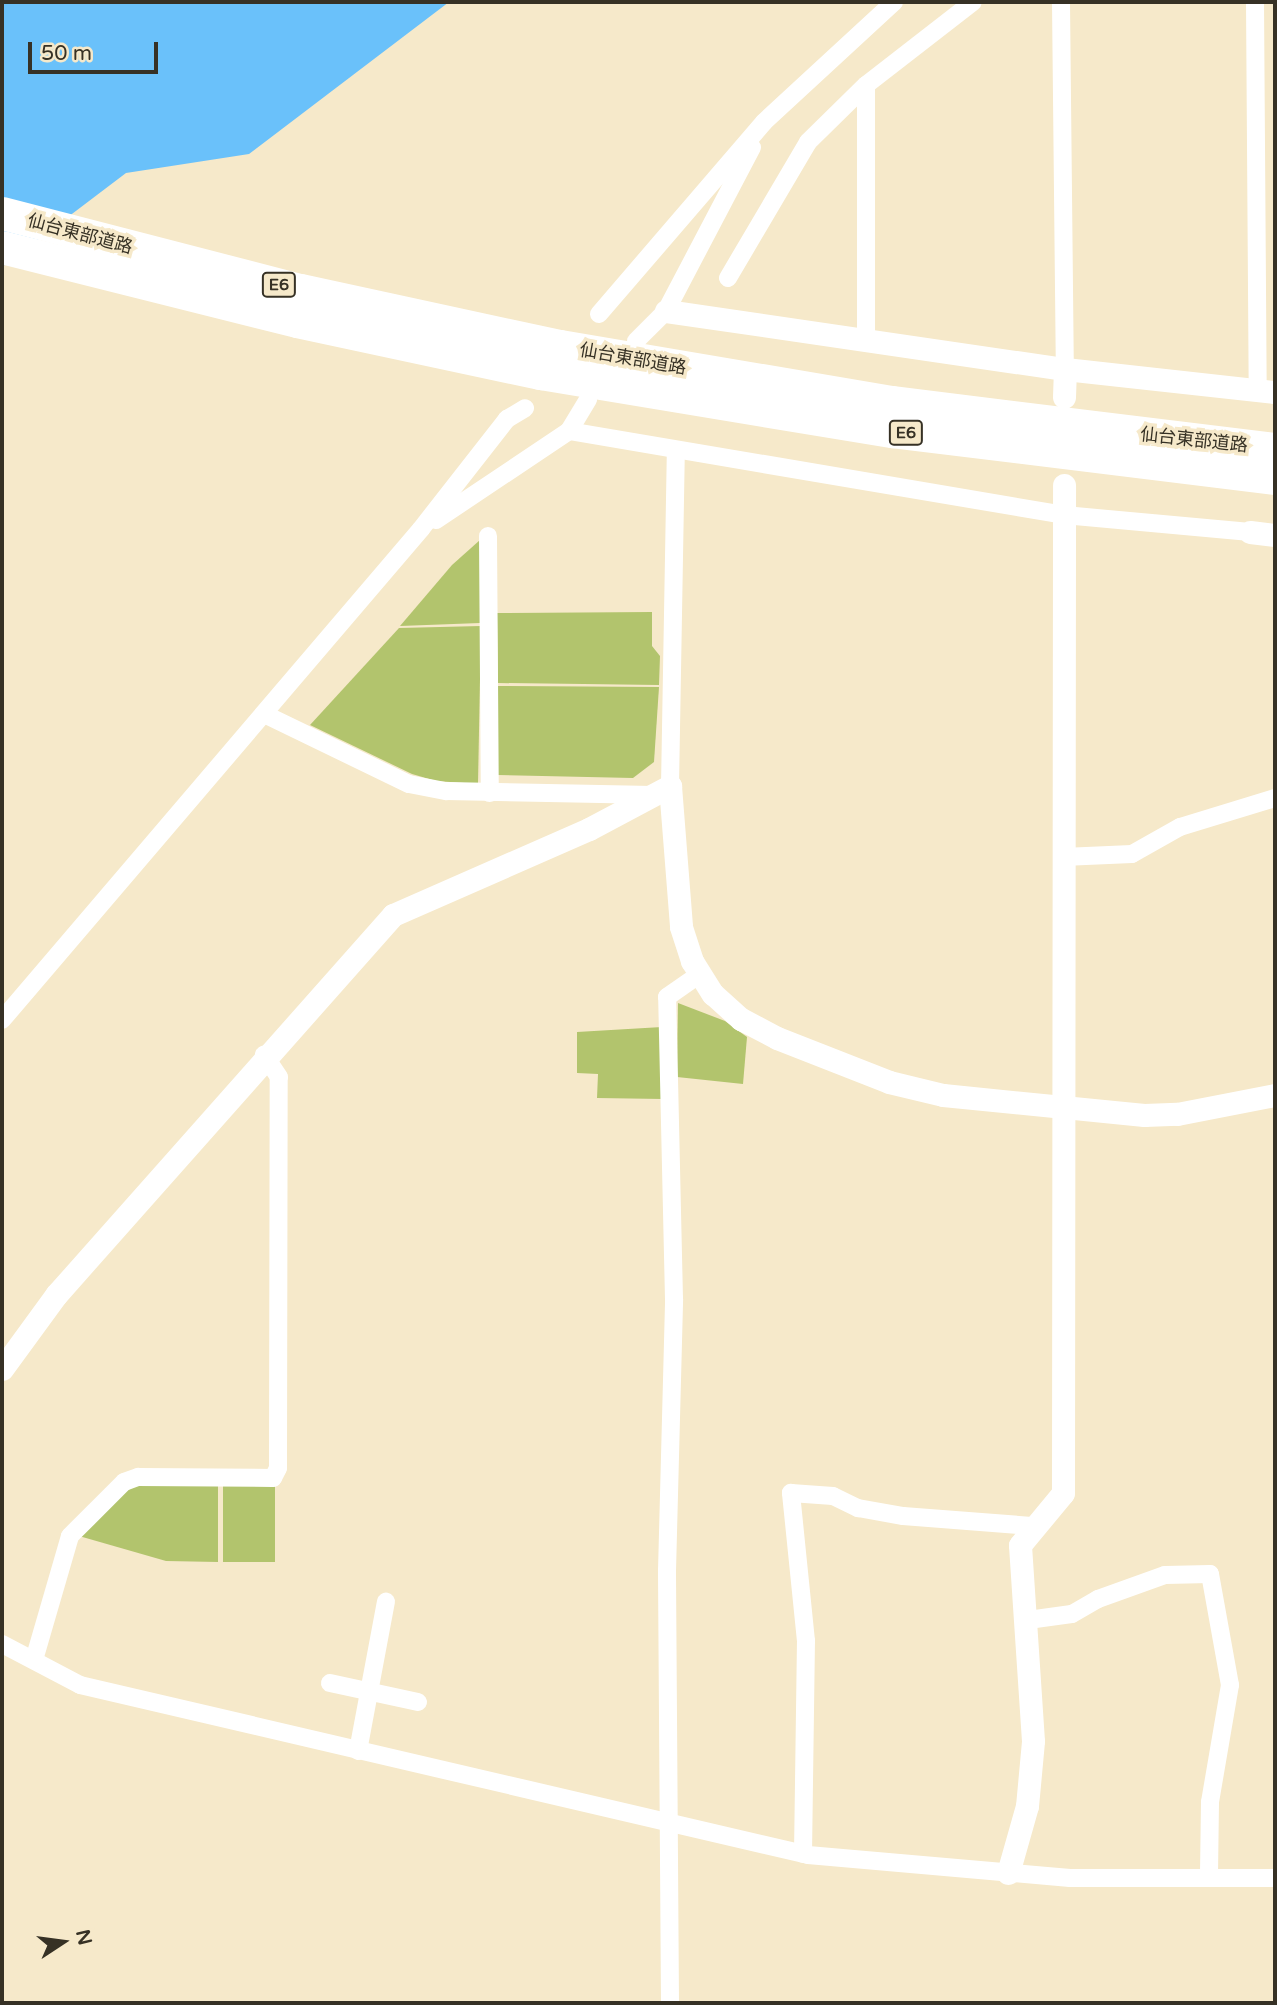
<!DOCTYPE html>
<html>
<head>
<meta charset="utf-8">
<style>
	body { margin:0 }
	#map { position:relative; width:1277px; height:2005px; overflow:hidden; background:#f6e9ca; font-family:"Varela Round","Noto Sans JP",sans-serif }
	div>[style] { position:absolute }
	.green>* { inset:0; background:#b2c46d; transform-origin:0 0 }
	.water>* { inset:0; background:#6ac1fa }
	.minor>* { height:18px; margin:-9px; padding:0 9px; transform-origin:9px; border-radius:9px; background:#fff }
	.tertiary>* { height:23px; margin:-11.5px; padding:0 11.5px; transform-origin:11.5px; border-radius:11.5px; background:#fff }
	.motorway>* { height:33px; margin:-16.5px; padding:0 16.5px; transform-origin:16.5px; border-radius:16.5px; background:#fff }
	span { translate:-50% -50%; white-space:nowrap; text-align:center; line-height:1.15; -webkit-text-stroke:7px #f6e9ca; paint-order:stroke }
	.shield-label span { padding:2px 5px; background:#f6e9ca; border:2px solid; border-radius:5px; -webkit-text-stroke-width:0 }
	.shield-label { font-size:16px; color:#363125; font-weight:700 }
	.street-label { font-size:18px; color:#363125 }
	.frame { position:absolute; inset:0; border:4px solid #363125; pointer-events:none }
	.north { position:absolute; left:28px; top:1907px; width:70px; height:70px; -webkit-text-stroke:5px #f6e9ca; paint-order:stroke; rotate:77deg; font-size:19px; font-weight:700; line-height:28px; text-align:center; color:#363125 }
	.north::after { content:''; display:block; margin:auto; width:24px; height:32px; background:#363125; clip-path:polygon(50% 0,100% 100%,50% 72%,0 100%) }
	.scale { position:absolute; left:28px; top:42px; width:130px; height:32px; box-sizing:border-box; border:4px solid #363125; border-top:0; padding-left:9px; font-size:21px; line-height:24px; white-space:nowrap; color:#363125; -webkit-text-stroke:5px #f6e9ca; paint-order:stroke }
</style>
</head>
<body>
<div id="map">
	<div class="green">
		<i style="clip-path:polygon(480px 540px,480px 623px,400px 626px,452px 565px)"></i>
		<i style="clip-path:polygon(652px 612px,652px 646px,660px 656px,659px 685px,498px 683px,497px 613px)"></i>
		<i style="clip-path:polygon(481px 626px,478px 784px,436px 781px,412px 774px,310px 725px,399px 628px)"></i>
		<i style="clip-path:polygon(498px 686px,659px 687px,654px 762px,633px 778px,498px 775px)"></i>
		<i style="clip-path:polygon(678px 1003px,725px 1021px,747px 1037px,743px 1084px,677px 1077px)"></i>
		<i style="clip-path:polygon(662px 1027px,663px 1099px,597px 1098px,598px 1074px,577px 1073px,577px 1032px)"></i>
		<i style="left:275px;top:1482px;width:80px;height:52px;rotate:90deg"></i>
		<i style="clip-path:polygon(218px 1483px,218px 1562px,166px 1561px,79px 1536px,134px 1484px)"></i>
	</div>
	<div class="water">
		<i style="clip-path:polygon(2px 2px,449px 2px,249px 154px,126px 173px,2px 267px)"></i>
	</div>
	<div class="minor">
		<i style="left:1061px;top:2px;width:367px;rotate:89.4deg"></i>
		<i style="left:1255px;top:2px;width:389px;rotate:89.6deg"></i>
		<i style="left:728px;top:278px;width:158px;rotate:-59.5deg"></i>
		<i style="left:808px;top:142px;width:81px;rotate:-44.5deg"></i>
		<i style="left:599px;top:314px;width:253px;rotate:-49.3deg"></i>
		<i style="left:764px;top:122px;width:177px;rotate:-42.7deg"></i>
		<i style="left:866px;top:340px;width:255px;rotate:-90deg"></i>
		<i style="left:866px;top:85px;width:135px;rotate:-37.8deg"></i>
		<i style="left:636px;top:341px;width:42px;rotate:-45deg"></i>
		<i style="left:666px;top:311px;width:185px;rotate:-62.3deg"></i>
		<i style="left:569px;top:431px;width:502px;rotate:9.63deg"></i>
		<i style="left:1064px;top:515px;width:187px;rotate:5.2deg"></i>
		<i style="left:436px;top:520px;width:160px;rotate:-33.8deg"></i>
		<i style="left:569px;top:431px;width:37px;rotate:-59deg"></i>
		<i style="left:488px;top:536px;width:257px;rotate:89.6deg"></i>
		<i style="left:264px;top:714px;width:161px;rotate:25.8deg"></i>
		<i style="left:409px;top:784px;width:38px;rotate:11deg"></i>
		<i style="left:446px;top:791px;width:207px;rotate:1.1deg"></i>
		<i style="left:670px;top:786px;width:336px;rotate:-89deg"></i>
		<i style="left:1063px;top:857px;width:69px;rotate:-2.5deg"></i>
		<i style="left:1132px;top:854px;width:55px;rotate:-29.4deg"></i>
		<i style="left:1180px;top:827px;width:99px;rotate:-17deg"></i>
		<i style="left:2px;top:1020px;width:645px;rotate:-49.52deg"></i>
		<i style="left:421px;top:529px;width:140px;rotate:-52deg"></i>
		<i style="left:507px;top:419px;width:21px;rotate:-31deg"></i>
		<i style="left:1028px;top:1620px;width:44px;rotate:-7.8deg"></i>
		<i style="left:1072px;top:1614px;width:30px;rotate:-30deg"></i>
		<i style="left:1098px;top:1599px;width:71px;rotate:-19.7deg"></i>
		<i style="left:1165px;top:1575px;width:45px;rotate:-1.3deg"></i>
		<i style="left:1210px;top:1574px;width:113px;rotate:79.8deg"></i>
		<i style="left:1230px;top:1685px;width:119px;rotate:99.7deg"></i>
		<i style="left:1210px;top:1802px;width:76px;rotate:90.8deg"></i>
		<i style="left:2px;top:1644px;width:88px;rotate:27.7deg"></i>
		<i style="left:80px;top:1685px;width:748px;rotate:13.14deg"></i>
		<i style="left:808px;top:1855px;width:263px;rotate:5deg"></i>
		<i style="left:1070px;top:1878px;width:205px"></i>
		<i style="left:34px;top:1660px;width:129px;rotate:-73.8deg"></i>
		<i style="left:70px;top:1536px;width:76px;rotate:-45deg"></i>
		<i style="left:124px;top:1482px;width:15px;rotate:-20deg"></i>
		<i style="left:138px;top:1477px;width:135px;rotate:0.4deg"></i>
		<i style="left:273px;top:1478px;width:11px;rotate:-63deg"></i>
		<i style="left:278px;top:1468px;width:391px;rotate:-89.9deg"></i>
		<i style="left:279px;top:1077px;width:27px;rotate:-124deg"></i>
		<i style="left:330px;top:1683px;width:90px;rotate:12.2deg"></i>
		<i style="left:358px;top:1751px;width:152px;rotate:-79.4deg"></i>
		<i style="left:803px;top:1854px;width:213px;rotate:-89.2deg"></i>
		<i style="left:806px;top:1641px;width:149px;rotate:-95.8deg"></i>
		<i style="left:791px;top:1493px;width:42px;rotate:4.1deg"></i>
		<i style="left:833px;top:1496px;width:28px;rotate:26deg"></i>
		<i style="left:858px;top:1508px;width:46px;rotate:10.1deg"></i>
		<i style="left:903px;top:1516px;width:129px;rotate:4.4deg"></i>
		<i style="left:670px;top:2003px;width:432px;rotate:-90.4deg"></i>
		<i style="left:667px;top:1571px;width:272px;rotate:-88.5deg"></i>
		<i style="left:674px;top:1299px;width:302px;rotate:-91.3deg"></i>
		<i style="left:667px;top:997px;width:40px;rotate:-34.9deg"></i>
	</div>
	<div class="tertiary">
		<i style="left:666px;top:311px;width:403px;rotate:8.3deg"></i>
		<i style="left:1065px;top:369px;width:211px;rotate:6.3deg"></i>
		<i style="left:1064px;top:397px;width:28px;rotate:-88deg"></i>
		<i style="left:1250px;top:532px;width:25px;rotate:7deg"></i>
		<i style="left:2px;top:1369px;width:92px;rotate:-53.9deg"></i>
		<i style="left:56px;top:1295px;width:508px;rotate:-48.43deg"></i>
		<i style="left:393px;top:915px;width:214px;rotate:-23.7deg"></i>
		<i style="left:589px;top:829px;width:92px;rotate:-28deg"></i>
		<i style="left:670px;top:786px;width:141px;rotate:85.5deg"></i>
		<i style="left:681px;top:927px;width:36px;rotate:72deg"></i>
		<i style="left:692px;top:961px;width:39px;rotate:58deg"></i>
		<i style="left:713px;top:994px;width:38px;rotate:42deg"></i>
		<i style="left:741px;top:1019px;width:41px;rotate:27.8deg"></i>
		<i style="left:777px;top:1038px;width:120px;rotate:21.4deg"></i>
		<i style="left:889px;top:1082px;width:56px;rotate:13.5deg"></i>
		<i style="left:943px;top:1095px;width:202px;rotate:5.7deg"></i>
		<i style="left:1144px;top:1115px;width:33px;rotate:-2deg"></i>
		<i style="left:1177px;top:1114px;width:100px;rotate:-11deg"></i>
		<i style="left:1008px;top:1873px;width:70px;rotate:-74.2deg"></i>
		<i style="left:1027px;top:1806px;width:65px;rotate:-84.7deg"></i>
		<i style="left:1033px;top:1741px;width:196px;rotate:-93.8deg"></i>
		<i style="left:1020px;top:1545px;width:67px;rotate:-50.4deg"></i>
		<i style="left:1063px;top:1493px;width:1008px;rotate:-89.94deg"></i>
	</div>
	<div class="motorway">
		<i style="left:2px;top:213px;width:308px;rotate:14.5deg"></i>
		<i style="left:300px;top:290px;width:266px;rotate:12.2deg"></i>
		<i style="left:560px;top:346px;width:336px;rotate:9.6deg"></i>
		<i style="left:891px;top:402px;width:387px;rotate:7deg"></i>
		<i style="left:2px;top:247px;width:304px;rotate:14.1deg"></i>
		<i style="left:297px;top:321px;width:249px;rotate:12.1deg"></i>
		<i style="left:540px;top:373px;width:357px;rotate:9.4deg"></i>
		<i style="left:892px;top:431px;width:386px;rotate:7deg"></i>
	</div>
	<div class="shield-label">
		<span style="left:279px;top:285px">E6</span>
		<span style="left:906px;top:433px">E6</span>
	</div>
	<div class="street-label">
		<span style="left:80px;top:234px;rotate:15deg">仙台東部道路</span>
		<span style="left:633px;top:359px;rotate:10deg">仙台東部道路</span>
		<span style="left:1194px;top:440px;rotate:6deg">仙台東部道路</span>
	</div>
	<div class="frame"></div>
	<div class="north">N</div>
	<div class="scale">50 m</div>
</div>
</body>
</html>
